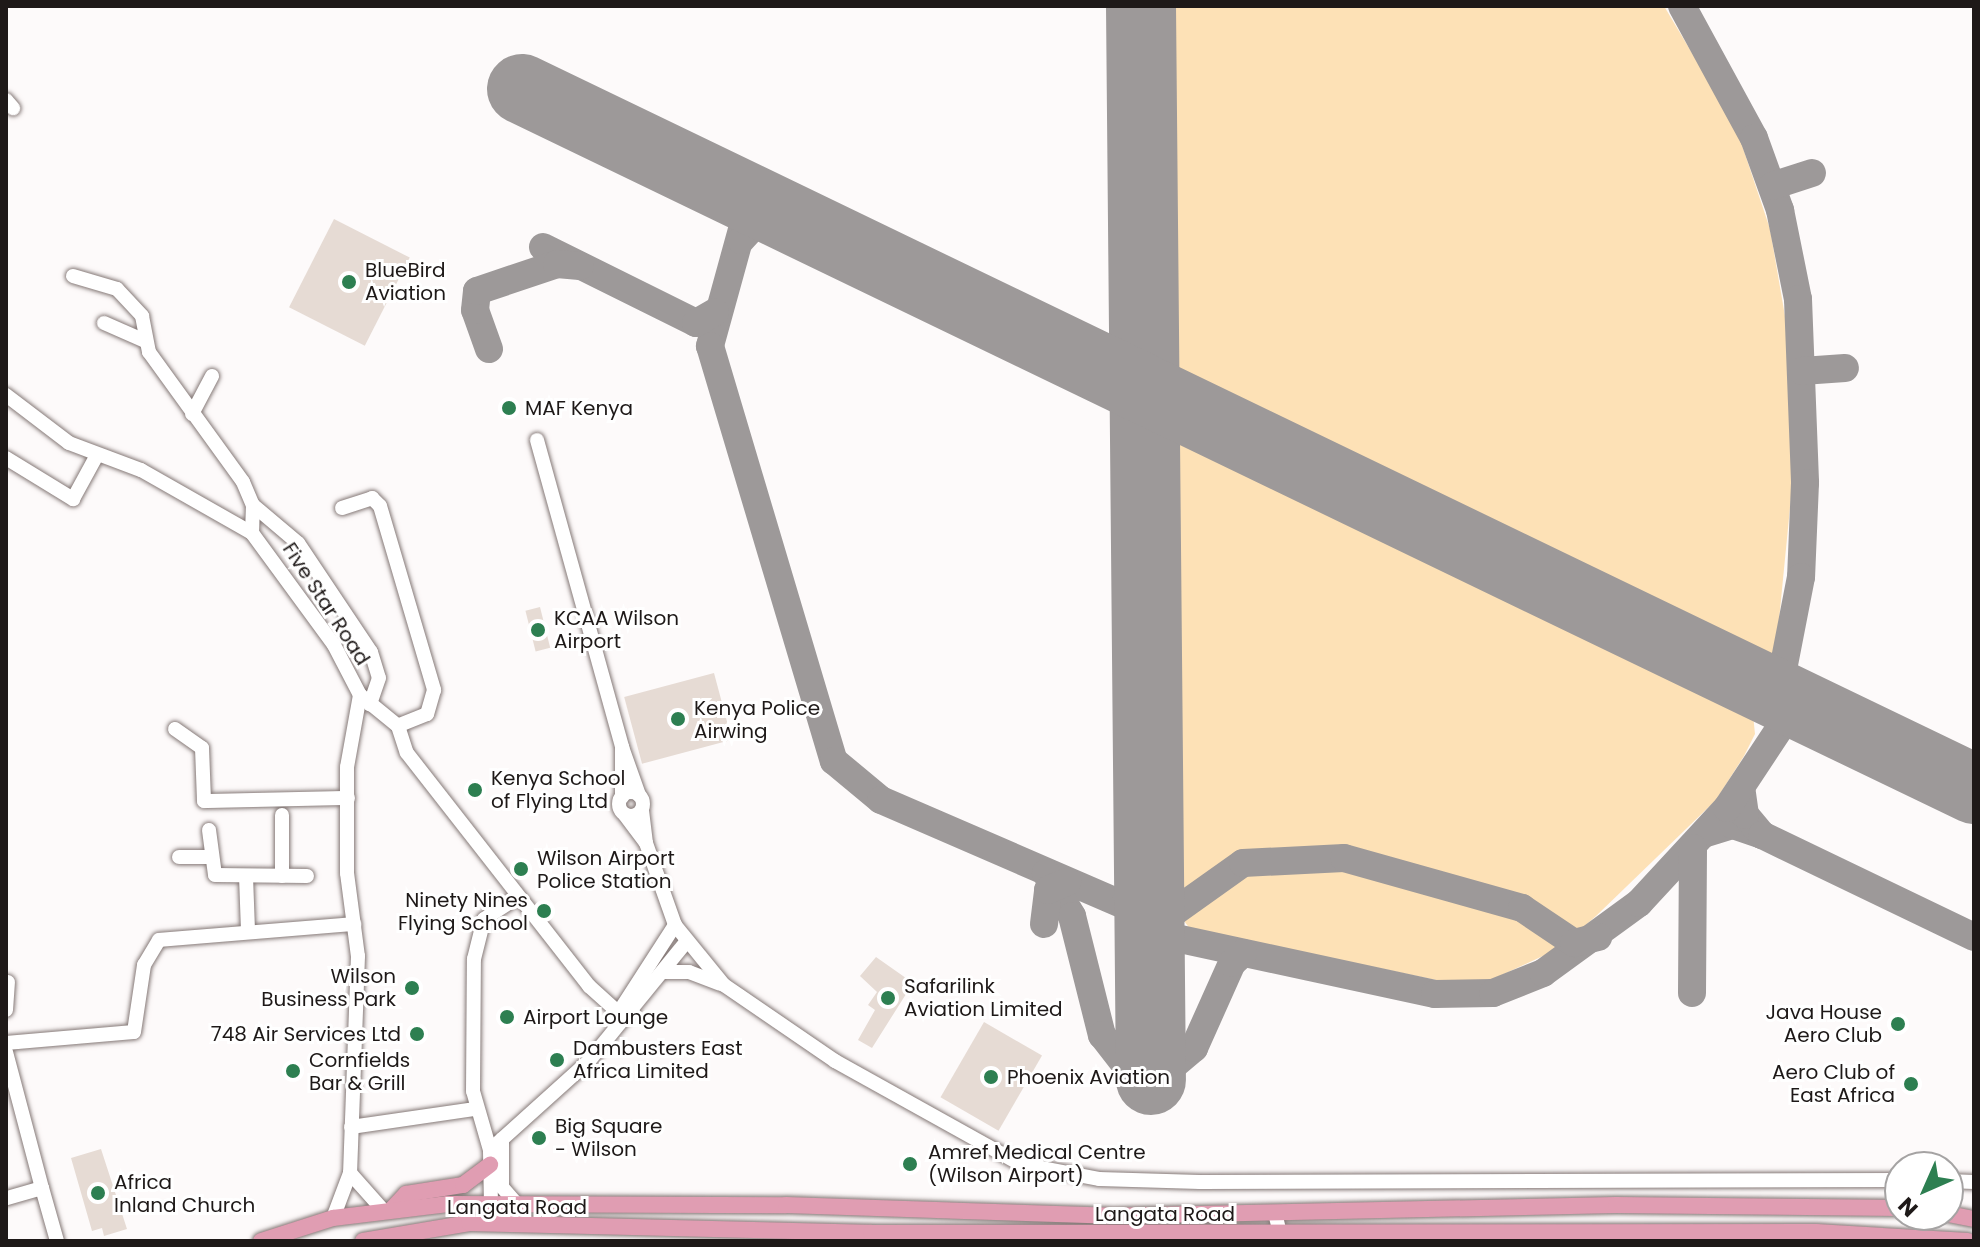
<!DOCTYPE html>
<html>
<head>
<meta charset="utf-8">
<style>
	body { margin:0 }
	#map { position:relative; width:1980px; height:1247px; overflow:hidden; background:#fdfafa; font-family:Poppins,sans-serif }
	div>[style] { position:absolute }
	.green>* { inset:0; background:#fde1b6 }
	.taxiway>* { height:28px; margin:-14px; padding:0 14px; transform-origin:14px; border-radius:14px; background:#9d9999 }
	.runway>* { height:70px; margin:-35px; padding:0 35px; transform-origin:35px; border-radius:35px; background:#9d9999 }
	.building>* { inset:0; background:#e6dbd4; transform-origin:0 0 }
	.roads { filter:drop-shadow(0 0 2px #857977) drop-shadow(0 0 2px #857977) }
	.minor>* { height:14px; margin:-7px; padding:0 7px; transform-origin:7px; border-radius:7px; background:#fff }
	.minor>.ring { margin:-7px; padding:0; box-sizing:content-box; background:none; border:14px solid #fff; border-radius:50% }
	.major>* { height:16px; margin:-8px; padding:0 8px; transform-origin:8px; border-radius:8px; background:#e09db2 }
	.dots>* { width:22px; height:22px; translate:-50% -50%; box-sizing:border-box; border:4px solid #fff; border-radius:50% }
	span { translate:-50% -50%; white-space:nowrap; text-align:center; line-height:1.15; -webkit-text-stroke:6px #fff; paint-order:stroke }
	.poi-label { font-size:20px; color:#1e1918 }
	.left { translate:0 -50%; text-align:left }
	.right { translate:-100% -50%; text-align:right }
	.street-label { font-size:20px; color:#1e1918 }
	.frame { position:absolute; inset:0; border:8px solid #1e1918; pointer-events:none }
	.north { position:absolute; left:1884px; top:1151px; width:80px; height:80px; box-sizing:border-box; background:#fff; border:2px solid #a5a3a3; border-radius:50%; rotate:225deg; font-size:22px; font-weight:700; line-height:32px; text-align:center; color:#1e1918 }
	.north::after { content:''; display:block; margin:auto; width:28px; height:36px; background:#2d7f51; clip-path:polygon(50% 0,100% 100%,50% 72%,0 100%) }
</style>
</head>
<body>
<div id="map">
	<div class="green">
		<i style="clip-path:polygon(1166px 6px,1664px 6px,1736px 127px,1770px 229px,1786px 322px,1797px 436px,1774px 671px,1174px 372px)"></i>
		<i style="clip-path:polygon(1184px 432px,1752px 705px,1755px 734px,1744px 756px,1716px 800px,1596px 916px,1558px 949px,1489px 981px,1460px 985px,1190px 929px,1173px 906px,1173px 445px)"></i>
	</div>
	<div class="taxiway">
		<i style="left:1682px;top:6px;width:150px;rotate:61.4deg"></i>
		<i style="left:1754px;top:138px;width:77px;rotate:70.1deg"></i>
		<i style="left:1780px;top:210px;width:91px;rotate:78.6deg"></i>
		<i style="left:1798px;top:299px;width:184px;rotate:87.8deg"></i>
		<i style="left:1805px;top:483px;width:94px;rotate:92.4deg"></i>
		<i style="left:1801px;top:577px;width:120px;rotate:101deg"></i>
		<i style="left:1772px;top:186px;width:42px;rotate:-18deg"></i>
		<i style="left:738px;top:193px;width:23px;rotate:70deg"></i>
		<i style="left:746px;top:215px;width:136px;rotate:105.4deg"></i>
		<i style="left:710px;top:346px;width:433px;rotate:73.4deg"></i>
		<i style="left:834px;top:761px;width:61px;rotate:39.7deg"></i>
		<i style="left:881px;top:800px;width:265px;rotate:23.4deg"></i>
		<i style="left:1124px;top:905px;width:14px;rotate:-12deg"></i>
		<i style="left:1138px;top:902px;width:21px;rotate:-59deg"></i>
		<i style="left:741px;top:240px;width:25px;rotate:-48deg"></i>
		<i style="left:758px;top:221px;width:26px;rotate:-11deg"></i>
		<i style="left:543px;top:247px;width:171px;rotate:26.4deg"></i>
		<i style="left:696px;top:323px;width:22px;rotate:-30deg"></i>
		<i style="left:489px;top:349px;width:41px;rotate:-109.7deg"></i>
		<i style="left:475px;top:310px;width:19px;rotate:-84deg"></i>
		<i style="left:477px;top:291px;width:84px;rotate:-18.6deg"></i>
		<i style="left:557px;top:264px;width:23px;rotate:5deg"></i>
		<i style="left:1802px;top:371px;width:43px;rotate:-4deg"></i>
		<i style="left:1706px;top:833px;width:28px;rotate:-17deg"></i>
		<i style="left:1733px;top:825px;width:31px;rotate:19deg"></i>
		<i style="left:1762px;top:835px;width:26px;rotate:-130deg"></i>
		<i style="left:1745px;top:815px;width:27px;rotate:-98deg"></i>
		<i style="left:1762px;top:835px;width:235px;rotate:25.7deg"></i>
		<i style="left:1046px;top:873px;width:50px;rotate:58.8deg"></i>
		<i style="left:1072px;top:916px;width:123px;rotate:75.9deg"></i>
		<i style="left:1102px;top:1035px;width:41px;rotate:52deg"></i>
		<i style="left:1149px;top:884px;width:57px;rotate:67.5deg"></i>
		<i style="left:1171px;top:937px;width:270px;rotate:12.2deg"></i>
		<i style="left:1435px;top:994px;width:58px;rotate:-1deg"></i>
		<i style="left:1493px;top:993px;width:54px;rotate:-21.8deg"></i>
		<i style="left:1543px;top:973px;width:119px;rotate:-36.1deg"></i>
		<i style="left:1639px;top:903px;width:129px;rotate:-47.2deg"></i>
		<i style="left:1727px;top:808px;width:110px;rotate:-56.5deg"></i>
		<i style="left:1788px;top:716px;width:19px;rotate:-9deg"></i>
		<i style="left:1807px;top:713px;width:41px;rotate:19.7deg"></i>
		<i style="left:1160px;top:922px;width:102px;rotate:-35.4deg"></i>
		<i style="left:1243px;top:863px;width:101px;rotate:-2.8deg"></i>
		<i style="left:1344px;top:858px;width:185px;rotate:15.7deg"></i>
		<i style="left:1522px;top:908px;width:63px;rotate:33.9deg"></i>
		<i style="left:1574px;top:943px;width:25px;rotate:-14deg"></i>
		<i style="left:1044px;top:924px;width:34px;rotate:-83deg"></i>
		<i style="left:1048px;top:890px;width:21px;rotate:-23deg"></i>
		<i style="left:1692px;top:993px;width:145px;rotate:-89.6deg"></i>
		<i style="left:1168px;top:1070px;width:34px;rotate:-40deg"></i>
		<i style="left:1194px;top:1048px;width:93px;rotate:-65.9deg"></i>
		<i style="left:1232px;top:963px;width:15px;rotate:-42deg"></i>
	</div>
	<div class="runway">
		<i style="left:1141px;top:6px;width:1074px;rotate:89.47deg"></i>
		<i style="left:522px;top:89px;width:1612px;rotate:25.74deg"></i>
	</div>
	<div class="building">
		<i style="left:334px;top:219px;width:85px;height:99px;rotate:27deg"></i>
		<i style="left:540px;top:607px;width:42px;height:15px;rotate:76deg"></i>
		<i style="left:714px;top:673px;width:69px;height:93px;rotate:75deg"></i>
		<i style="clip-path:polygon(876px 957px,913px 983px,872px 1048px,858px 1040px,875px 1010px,868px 1005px,877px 992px,860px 976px)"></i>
		<i style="left:984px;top:1022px;width:67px;height:87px;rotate:30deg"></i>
		<i style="clip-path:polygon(101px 1149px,127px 1229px,104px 1236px,102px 1228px,92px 1231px,71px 1158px)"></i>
	</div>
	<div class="roads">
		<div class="minor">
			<i style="left:6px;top:100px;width:11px;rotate:49deg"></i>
			<i style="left:73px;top:276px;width:46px;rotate:16.5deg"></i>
			<i style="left:117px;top:289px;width:37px;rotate:47deg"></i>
			<i style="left:142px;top:316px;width:37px;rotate:79deg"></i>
			<i style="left:149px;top:352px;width:160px;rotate:54.1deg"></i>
			<i style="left:243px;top:482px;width:25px;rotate:67deg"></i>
			<i style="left:253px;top:505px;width:28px;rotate:92deg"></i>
			<i style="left:104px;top:323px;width:45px;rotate:23.7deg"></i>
			<i style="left:6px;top:395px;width:79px;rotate:37.3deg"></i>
			<i style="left:69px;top:443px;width:77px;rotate:20.6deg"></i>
			<i style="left:141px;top:470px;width:128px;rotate:29.6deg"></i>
			<i style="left:252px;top:533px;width:139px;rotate:53.8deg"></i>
			<i style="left:334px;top:645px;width:56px;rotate:62.5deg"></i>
			<i style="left:360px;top:695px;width:73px;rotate:100.2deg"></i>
			<i style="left:347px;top:767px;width:106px;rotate:90deg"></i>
			<i style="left:347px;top:873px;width:84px;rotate:82.5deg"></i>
			<i style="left:358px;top:956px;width:217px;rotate:92.1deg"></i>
			<i style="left:350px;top:1173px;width:48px;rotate:110.7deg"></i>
			<i style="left:192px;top:414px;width:43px;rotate:-62.2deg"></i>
			<i style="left:537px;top:440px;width:319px;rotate:74.5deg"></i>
			<i style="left:6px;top:458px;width:79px;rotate:31.5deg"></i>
			<i style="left:73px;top:499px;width:50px;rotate:-61.4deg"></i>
			<i style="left:253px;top:505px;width:59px;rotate:40.2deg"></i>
			<i style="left:298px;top:543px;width:131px;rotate:56.2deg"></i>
			<i style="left:371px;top:652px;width:27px;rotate:73deg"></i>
			<i style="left:379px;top:678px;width:28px;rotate:109deg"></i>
			<i style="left:342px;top:508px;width:32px;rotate:-18deg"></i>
			<i style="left:372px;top:498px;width:11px;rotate:45deg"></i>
			<i style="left:380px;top:506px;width:192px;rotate:73.6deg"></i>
			<i style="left:434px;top:690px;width:25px;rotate:106deg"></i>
			<i style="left:427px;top:714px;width:31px;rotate:158deg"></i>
			<i style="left:360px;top:695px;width:49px;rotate:39.2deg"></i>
			<i style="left:398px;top:726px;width:28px;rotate:72deg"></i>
			<i style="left:407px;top:753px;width:296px;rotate:52deg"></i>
			<i style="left:589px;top:986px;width:36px;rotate:42deg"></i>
			<i style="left:616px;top:1010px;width:17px;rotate:7deg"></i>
			<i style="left:175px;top:729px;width:33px;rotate:35deg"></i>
			<i style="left:202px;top:748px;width:53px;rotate:87.8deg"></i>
			<i style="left:204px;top:801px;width:144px;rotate:-1.2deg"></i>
			<i class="ring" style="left:619px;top:792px;width:10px;height:10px"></i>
			<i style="left:622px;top:797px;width:50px;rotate:-90deg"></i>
			<i style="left:622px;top:747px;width:51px;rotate:70.5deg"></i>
			<i style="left:282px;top:815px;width:61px;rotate:90deg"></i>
			<i style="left:625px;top:815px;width:35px;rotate:53deg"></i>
			<i style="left:646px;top:843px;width:34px;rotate:-97deg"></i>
			<i style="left:209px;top:830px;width:45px;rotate:82.4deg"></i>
			<i style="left:215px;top:875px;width:92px;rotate:0.6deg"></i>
			<i style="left:646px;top:843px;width:87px;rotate:70.5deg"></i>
			<i style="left:675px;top:925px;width:77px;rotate:50.8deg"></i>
			<i style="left:724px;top:985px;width:135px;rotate:34.4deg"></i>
			<i style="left:835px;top:1061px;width:212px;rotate:29.1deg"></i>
			<i style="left:1020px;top:1164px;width:80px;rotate:10.8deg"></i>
			<i style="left:1099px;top:1179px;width:101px;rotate:1.7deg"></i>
			<i style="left:1200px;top:1182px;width:700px;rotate:-0.16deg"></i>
			<i style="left:179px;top:857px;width:30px"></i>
			<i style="left:246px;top:876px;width:55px;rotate:87.9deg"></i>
			<i style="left:663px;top:972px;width:26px"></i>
			<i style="left:689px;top:972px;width:33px;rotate:21deg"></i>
			<i style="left:6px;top:1010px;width:28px;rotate:-86deg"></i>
			<i style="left:615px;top:1018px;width:111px;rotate:-57.2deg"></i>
			<i style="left:6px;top:1043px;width:128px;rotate:-4.9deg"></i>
			<i style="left:134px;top:1032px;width:68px;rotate:-81.5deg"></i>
			<i style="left:144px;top:965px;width:29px;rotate:-59deg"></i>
			<i style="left:159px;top:940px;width:196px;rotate:-4.7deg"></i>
			<i style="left:6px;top:1052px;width:141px;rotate:75.2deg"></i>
			<i style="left:42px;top:1188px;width:37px;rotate:164deg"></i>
			<i style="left:351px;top:1127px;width:124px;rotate:-8.3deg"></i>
			<i style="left:502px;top:1139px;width:48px;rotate:90deg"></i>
			<i style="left:502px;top:1187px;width:23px;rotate:49deg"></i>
			<i style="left:490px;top:1150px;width:133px;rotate:-42deg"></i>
			<i style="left:589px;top:1061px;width:154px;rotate:-50.8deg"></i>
			<i style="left:350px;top:1173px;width:50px;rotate:48.3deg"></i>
			<i style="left:1948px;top:1181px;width:26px;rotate:2deg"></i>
			<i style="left:42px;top:1188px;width:55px;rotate:74.2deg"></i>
			<i style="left:491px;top:1204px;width:54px;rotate:-91.1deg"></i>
			<i style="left:490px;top:1150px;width:61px;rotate:-106.1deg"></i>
			<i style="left:473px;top:1091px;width:132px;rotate:-89.6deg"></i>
			<i style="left:474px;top:959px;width:41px;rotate:-76deg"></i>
			<i style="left:484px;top:919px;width:38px;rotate:-33deg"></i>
			<i style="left:1275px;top:1213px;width:29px;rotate:76deg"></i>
		</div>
		<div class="major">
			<i style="left:392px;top:1209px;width:21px;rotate:-47deg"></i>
			<i style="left:406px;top:1194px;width:58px;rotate:-9deg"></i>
			<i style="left:463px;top:1185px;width:34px;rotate:-37deg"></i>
			<i style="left:1948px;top:1214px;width:26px;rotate:11deg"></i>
			<i style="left:261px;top:1241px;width:76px;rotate:-17.7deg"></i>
			<i style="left:333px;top:1218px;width:116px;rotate:-6.9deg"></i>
			<i style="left:448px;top:1204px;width:338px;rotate:0.2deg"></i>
			<i style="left:786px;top:1205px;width:324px;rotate:1.9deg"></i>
			<i style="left:1110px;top:1216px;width:506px;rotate:-1.25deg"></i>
			<i style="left:1616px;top:1205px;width:284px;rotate:0.6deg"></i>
			<i style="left:363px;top:1241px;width:108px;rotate:-9.6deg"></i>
			<i style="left:469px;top:1223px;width:402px;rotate:1.4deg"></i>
			<i style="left:871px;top:1233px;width:945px;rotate:-0.06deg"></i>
			<i style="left:1816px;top:1232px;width:152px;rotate:3.4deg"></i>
		</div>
	</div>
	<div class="dots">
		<i style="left:349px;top:282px;background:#2d7f51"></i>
		<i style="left:509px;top:408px;background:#2d7f51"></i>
		<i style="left:538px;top:630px;background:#2d7f51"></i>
		<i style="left:678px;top:719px;background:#2d7f51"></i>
		<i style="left:475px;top:790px;background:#2d7f51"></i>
		<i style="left:521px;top:869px;background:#2d7f51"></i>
		<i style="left:544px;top:911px;background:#2d7f51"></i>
		<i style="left:412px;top:988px;background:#2d7f51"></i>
		<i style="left:888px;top:998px;background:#2d7f51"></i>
		<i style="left:507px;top:1017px;background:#2d7f51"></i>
		<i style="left:1898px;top:1024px;background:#2d7f51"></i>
		<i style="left:417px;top:1034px;background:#2d7f51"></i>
		<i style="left:557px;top:1060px;background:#2d7f51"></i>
		<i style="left:293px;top:1071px;background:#2d7f51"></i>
		<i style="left:991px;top:1077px;background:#2d7f51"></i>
		<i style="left:1911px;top:1084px;background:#2d7f51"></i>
		<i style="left:539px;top:1138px;background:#2d7f51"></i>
		<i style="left:910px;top:1164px;background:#2d7f51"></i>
		<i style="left:98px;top:1193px;background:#2d7f51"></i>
	</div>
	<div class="poi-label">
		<span class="left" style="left:365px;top:282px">BlueBird<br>Aviation</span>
		<span class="left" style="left:525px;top:408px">MAF Kenya</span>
		<span class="left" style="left:554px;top:630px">KCAA Wilson<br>Airport</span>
		<span class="left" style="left:694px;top:720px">Kenya Police<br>Airwing</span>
		<span class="left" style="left:491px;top:790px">Kenya School<br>of Flying Ltd</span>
		<span class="left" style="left:537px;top:870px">Wilson Airport<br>Police Station</span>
		<span class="right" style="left:528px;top:912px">Ninety Nines<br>Flying School</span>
		<span class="right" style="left:396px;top:988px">Wilson<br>Business Park</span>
		<span class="left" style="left:904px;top:998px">Safarilink<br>Aviation Limited</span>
		<span class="right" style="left:1882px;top:1024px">Java House<br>Aero Club</span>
		<span class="left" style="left:523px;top:1017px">Airport Lounge</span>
		<span class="right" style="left:401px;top:1034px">748 Air Services Ltd</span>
		<span class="left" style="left:573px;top:1060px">Dambusters East<br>Africa Limited</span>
		<span class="left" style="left:309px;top:1072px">Cornfields<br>Bar &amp; Grill</span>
		<span class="right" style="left:1895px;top:1084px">Aero Club of<br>East Africa</span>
		<span class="left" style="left:1007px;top:1077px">Phoenix Aviation</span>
		<span class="left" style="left:555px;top:1138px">Big Square<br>- Wilson</span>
		<span class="left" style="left:928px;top:1164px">Amref Medical Centre<br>(Wilson Airport)</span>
		<span class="left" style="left:114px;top:1194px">Africa<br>Inland Church</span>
	</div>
	<div class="street-label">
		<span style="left:326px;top:604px;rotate:57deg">Five Star Road</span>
		<span style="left:517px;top:1207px">Langata Road</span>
		<span style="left:1165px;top:1214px">Langata Road</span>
	</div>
	<div class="frame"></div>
	<div class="north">N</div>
</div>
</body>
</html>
